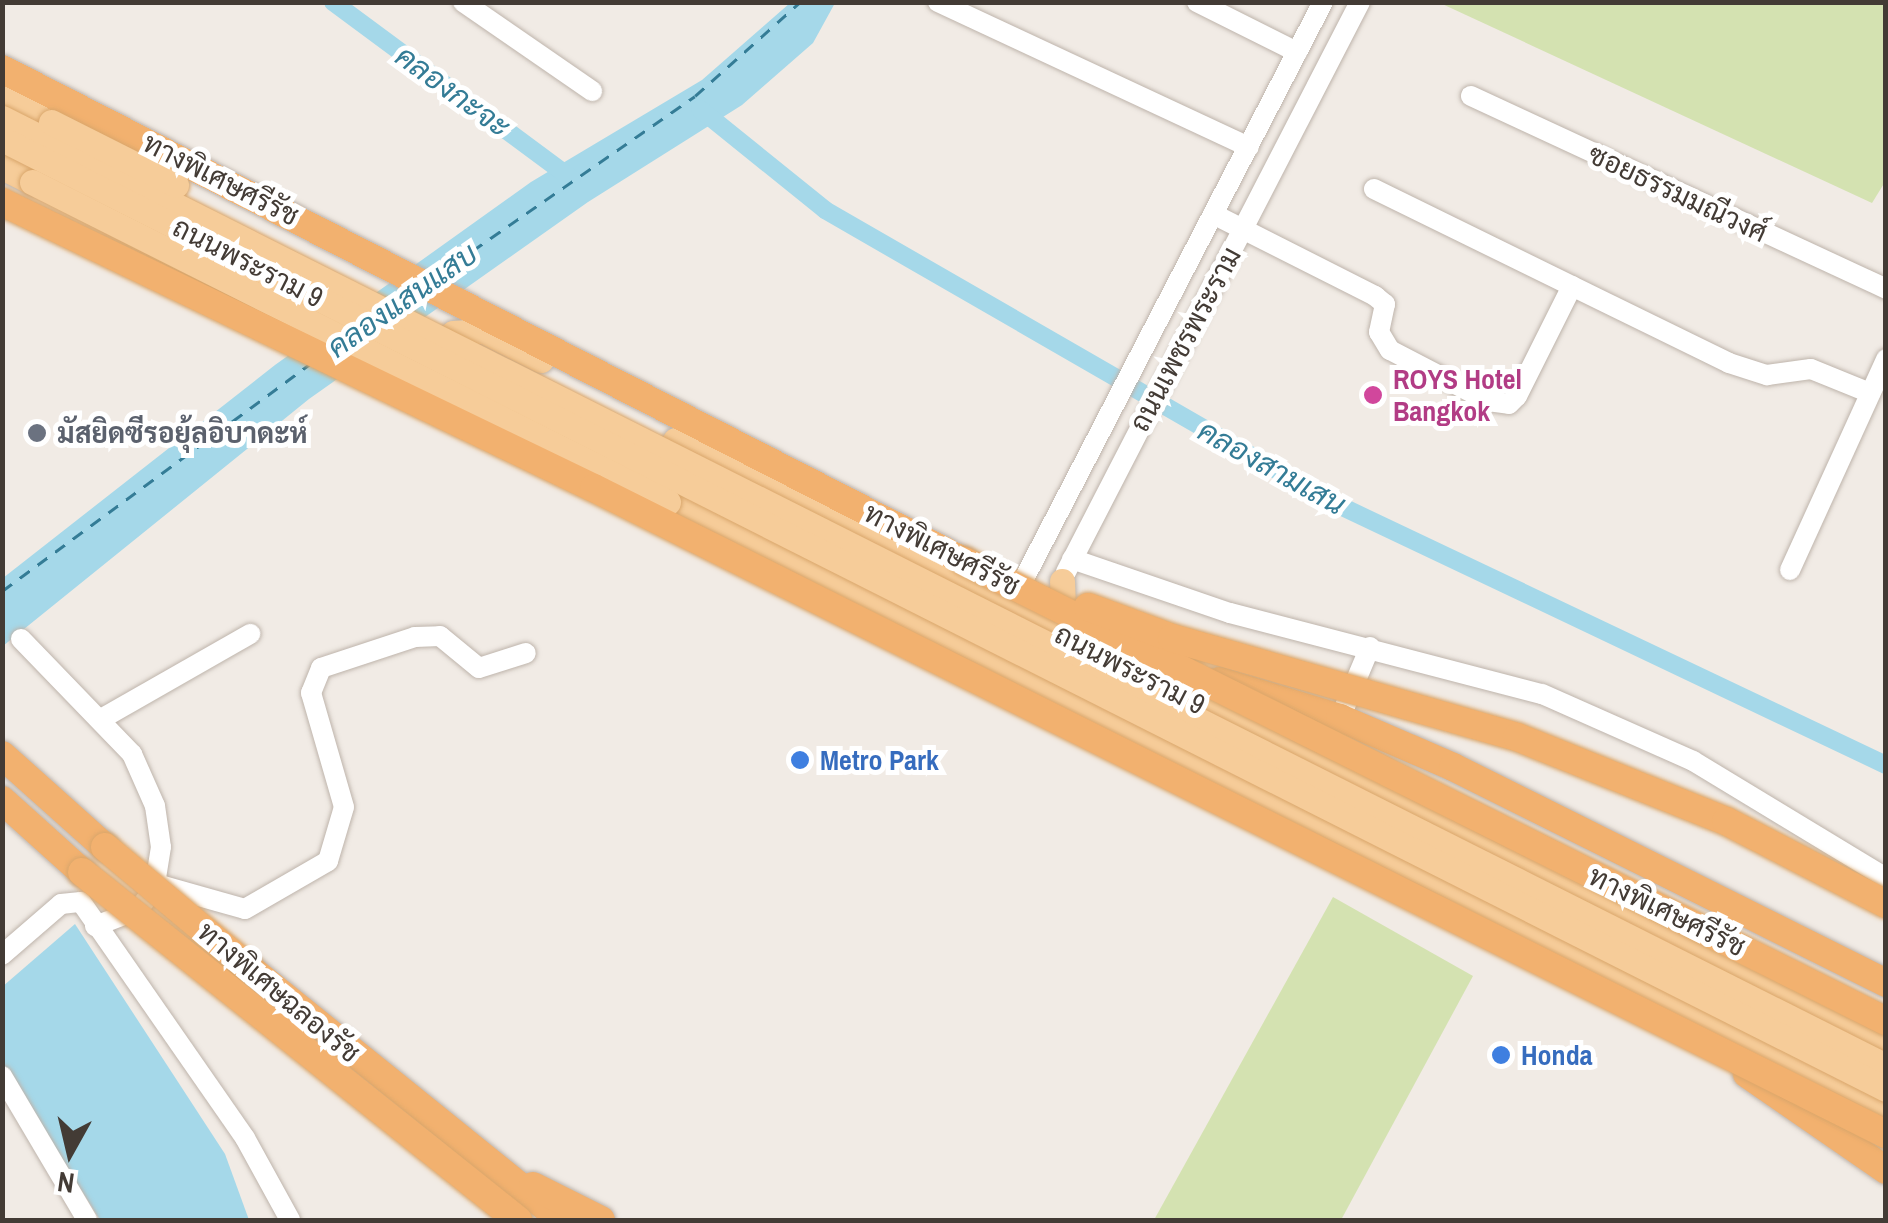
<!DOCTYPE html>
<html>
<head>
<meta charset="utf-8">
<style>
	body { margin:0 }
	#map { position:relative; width:1888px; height:1223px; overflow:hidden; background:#f1ebe5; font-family:"Archivo Narrow",Sarabun,sans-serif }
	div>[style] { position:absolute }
	.green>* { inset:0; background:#d4e2b1 }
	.water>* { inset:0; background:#a5d8e9 }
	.canal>* { height:18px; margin:-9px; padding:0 9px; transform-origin:9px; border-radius:9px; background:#a5d8e9 }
	.ferry>* { height:2.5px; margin-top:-1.25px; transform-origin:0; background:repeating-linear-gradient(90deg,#347c96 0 12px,transparent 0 22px) }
	.roads { filter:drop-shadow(0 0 2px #beb4ab) drop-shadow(0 0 2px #beb4ab) }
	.minor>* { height:20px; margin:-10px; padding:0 10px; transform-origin:10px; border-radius:10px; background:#fff }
	.major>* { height:25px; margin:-12.5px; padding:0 12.5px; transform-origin:12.5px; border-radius:12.5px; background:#f6cc99 }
	.highway>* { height:28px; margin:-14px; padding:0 14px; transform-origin:14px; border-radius:14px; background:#f2b16f }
	.bridges { filter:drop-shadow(0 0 2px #d9a66b) drop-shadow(0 0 2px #d9a66b) }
	.major-bridge>* { height:25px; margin:-12.5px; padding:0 12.5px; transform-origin:12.5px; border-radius:12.5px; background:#f6cc99 }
	.highway-bridge>* { height:28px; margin:-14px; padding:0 14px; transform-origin:14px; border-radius:14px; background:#f2b16f }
	.dots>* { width:28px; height:28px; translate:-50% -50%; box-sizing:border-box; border:5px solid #fff; border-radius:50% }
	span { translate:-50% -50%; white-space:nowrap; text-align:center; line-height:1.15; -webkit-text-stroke:10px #fff; paint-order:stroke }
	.street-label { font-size:28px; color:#433b35 }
	.hotel-label { font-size:28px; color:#b23c85; font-weight:700 }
	.left { translate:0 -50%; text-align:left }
	.worship-label { font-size:28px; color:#5b616d; font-weight:700 }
	.shop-label { font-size:28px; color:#366cbe; font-weight:700 }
	.water-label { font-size:30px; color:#347c96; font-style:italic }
	.frame { position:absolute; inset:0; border:5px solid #433b35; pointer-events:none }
	.north { position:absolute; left:20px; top:1103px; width:100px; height:100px; -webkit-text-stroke:8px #fff; paint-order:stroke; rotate:188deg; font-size:28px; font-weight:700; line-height:40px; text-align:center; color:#433b35 }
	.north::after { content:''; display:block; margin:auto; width:35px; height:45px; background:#433b35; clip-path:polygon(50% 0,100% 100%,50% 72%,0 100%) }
</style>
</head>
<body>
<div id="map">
	<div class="green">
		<i style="clip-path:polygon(1440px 3px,1885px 3px,1885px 182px,1872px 203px)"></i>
		<i style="clip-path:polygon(1333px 897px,1473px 976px,1341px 1220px,1154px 1220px)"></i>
	</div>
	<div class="water">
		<i style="clip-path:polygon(790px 3px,835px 3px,813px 43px,742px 105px,588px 202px,309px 399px,3px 646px,3px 578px,275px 365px,531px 182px,702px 80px)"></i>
		<i style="clip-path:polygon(75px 924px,225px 1154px,249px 1220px,100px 1220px,3px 1064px,2px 987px)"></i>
	</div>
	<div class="canal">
		<i style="left:333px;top:2px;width:297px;rotate:36.5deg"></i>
		<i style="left:700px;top:109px;width:161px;rotate:38.9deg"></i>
		<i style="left:825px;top:210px;width:583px;rotate:29.95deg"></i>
		<i style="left:1330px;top:501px;width:615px;rotate:25.4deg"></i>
	</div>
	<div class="ferry">
		<i style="left:436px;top:276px;width:315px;rotate:-34.8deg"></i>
		<i style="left:695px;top:96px;width:141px;rotate:-41.8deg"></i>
		<i style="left:395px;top:304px;width:22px;rotate:-34deg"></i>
		<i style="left:2px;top:591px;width:384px;rotate:-36.4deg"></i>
	</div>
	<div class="roads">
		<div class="minor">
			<i style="left:463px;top:2px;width:157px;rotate:34.6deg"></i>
			<i style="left:938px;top:2px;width:343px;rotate:25deg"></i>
			<i style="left:1197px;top:2px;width:112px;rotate:26.6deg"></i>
			<i style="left:1471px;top:96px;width:458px;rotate:24.9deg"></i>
			<i style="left:1374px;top:189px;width:395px;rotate:26.1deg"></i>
			<i style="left:1729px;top:363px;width:40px;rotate:18deg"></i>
			<i style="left:1767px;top:375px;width:44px;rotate:-7.8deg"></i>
			<i style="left:1811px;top:369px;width:64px;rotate:22.1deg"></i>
			<i style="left:1213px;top:214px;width:182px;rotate:26.8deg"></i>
			<i style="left:1375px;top:296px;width:13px;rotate:39deg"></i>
			<i style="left:1385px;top:304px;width:29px;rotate:102deg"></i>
			<i style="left:1379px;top:332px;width:21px;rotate:59deg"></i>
			<i style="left:1390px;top:350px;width:110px;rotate:27.5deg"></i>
			<i style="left:1488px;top:401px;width:21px;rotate:8deg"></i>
			<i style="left:1509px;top:404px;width:11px;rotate:-45deg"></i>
			<i style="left:1517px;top:396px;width:123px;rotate:-63.4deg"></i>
			<i style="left:1072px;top:559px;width:167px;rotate:18.9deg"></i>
			<i style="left:1230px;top:613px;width:322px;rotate:14.6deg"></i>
			<i style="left:1542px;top:694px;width:165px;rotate:23.9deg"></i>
			<i style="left:1693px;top:761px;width:226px;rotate:31.2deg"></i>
			<i style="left:1790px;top:570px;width:232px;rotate:-65.5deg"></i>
			<i style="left:1066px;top:572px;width:641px;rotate:-62.72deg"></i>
			<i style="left:1013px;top:600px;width:674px;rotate:-62.6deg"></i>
			<i style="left:21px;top:639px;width:160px;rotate:46deg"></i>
			<i style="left:132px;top:754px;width:57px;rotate:66.1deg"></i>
			<i style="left:155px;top:806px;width:41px;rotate:81.7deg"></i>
			<i style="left:161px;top:847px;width:44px;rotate:99.2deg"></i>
			<i style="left:154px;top:890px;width:26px;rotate:130deg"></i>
			<i style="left:137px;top:910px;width:45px;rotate:159.1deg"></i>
			<i style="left:1340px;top:718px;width:77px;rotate:-67.1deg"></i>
			<i style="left:101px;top:719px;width:172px;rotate:-29.7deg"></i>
			<i style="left:156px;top:884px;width:92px;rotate:15.7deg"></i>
			<i style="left:245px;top:909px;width:96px;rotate:-30deg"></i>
			<i style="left:328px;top:861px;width:56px;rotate:-73.5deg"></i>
			<i style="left:344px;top:807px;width:119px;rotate:-106.1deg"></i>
			<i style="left:311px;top:693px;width:27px;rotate:-68deg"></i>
			<i style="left:321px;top:668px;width:99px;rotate:-18.3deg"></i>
			<i style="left:415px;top:637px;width:25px;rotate:-2deg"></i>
			<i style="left:440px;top:636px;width:50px;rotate:39.4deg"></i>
			<i style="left:479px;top:668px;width:49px;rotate:-17.7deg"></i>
			<i style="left:2px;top:955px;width:78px;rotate:-40.8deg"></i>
			<i style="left:61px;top:904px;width:20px;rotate:-6deg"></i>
			<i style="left:81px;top:902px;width:287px;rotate:55.2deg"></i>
			<i style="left:245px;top:1138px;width:94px;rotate:61.2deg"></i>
			<i style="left:2px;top:1076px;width:167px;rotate:59.4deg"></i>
		</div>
		<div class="major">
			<i style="left:2px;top:97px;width:55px;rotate:27deg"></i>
			<i style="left:2px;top:167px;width:34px;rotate:27deg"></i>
			<i style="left:435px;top:357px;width:30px;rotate:-53deg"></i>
			<i style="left:453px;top:333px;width:31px;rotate:-4deg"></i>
			<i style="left:484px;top:331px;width:64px;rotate:27deg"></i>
			<i style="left:675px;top:440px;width:1355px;rotate:26.66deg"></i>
			<i style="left:668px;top:502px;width:1363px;rotate:26.68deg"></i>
			<i style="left:1062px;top:581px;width:45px;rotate:87.5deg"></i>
		</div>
		<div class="highway">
			<i style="left:2px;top:69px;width:1081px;rotate:27.09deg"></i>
			<i style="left:1108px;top:658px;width:69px;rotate:11.6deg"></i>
			<i style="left:1219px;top:681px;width:127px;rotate:17deg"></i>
			<i style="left:1340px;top:718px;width:123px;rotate:23.4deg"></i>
			<i style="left:1453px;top:767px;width:484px;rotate:26.5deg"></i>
			<i style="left:2px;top:755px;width:138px;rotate:41.8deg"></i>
			<i style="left:2px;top:800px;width:108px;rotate:42deg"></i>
			<i style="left:248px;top:967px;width:402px;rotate:38.9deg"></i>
			<i style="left:1747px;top:1074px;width:169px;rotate:34.6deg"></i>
			<i style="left:533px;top:1186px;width:76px;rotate:26.6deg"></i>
		</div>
	</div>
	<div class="bridges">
		<div class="major-bridge">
			<i style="left:2px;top:118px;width:2109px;rotate:26.71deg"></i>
			<i style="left:51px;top:122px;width:140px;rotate:26.7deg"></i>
			<i style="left:2px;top:139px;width:2110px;rotate:26.76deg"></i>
			<i style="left:32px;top:182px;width:712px;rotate:26.71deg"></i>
		</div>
		<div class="highway-bridge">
			<i style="left:2px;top:202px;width:657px;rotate:25.79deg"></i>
			<i style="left:594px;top:488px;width:1444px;rotate:26.57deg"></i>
			<i style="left:964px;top:561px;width:1030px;rotate:26.52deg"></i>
			<i style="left:1088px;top:607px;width:90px;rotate:20.3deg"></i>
			<i style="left:1172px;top:638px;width:359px;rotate:16deg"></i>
			<i style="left:1517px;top:737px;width:225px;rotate:21.9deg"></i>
			<i style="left:1726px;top:821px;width:180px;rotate:27.4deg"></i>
			<i style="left:105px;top:847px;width:187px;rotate:40deg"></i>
			<i style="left:82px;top:872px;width:558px;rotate:38.6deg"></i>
		</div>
	</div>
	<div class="dots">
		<i style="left:1373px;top:395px;background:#d1479c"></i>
		<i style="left:37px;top:433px;background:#6b7280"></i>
		<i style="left:800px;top:760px;background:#3f7fe0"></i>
		<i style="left:1501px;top:1055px;background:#3f7fe0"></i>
	</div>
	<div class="street-label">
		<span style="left:221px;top:179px;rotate:27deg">ทางพิเศษศรีรัช</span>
		<span style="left:1678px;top:193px;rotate:25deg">ซอยธรรมมณีวงศ์</span>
		<span style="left:248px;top:262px;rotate:27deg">ถนนพระราม 9</span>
		<span style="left:1185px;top:339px;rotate:-62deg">ถนนเพชรพระราม</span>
		<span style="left:942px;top:549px;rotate:27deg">ทางพิเศษศรีรัช</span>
		<span style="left:1130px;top:669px;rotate:27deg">ถนนพระราม 9</span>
		<span style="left:1667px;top:911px;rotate:26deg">ทางพิเศษศรีรัช</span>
		<span style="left:279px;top:992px;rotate:40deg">ทางพิเศษฉลองรัช</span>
	</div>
	<div class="hotel-label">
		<span class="left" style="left:1393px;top:395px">ROYS Hotel<br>Bangkok</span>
	</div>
	<div class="worship-label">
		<span class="left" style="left:57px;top:433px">มัสยิดซีรอยุ้ลอิบาดะห์</span>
	</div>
	<div class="shop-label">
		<span class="left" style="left:820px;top:760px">Metro Park</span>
		<span class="left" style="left:1521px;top:1055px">Honda</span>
	</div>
	<div class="water-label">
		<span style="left:453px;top:91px;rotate:36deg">คลองกะจะ</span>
		<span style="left:402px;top:300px;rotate:-35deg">คลองแสนแสบ</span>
		<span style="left:1272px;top:467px;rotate:29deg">คลองสามเสน</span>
	</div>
	<div class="frame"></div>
	<div class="north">N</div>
</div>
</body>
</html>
